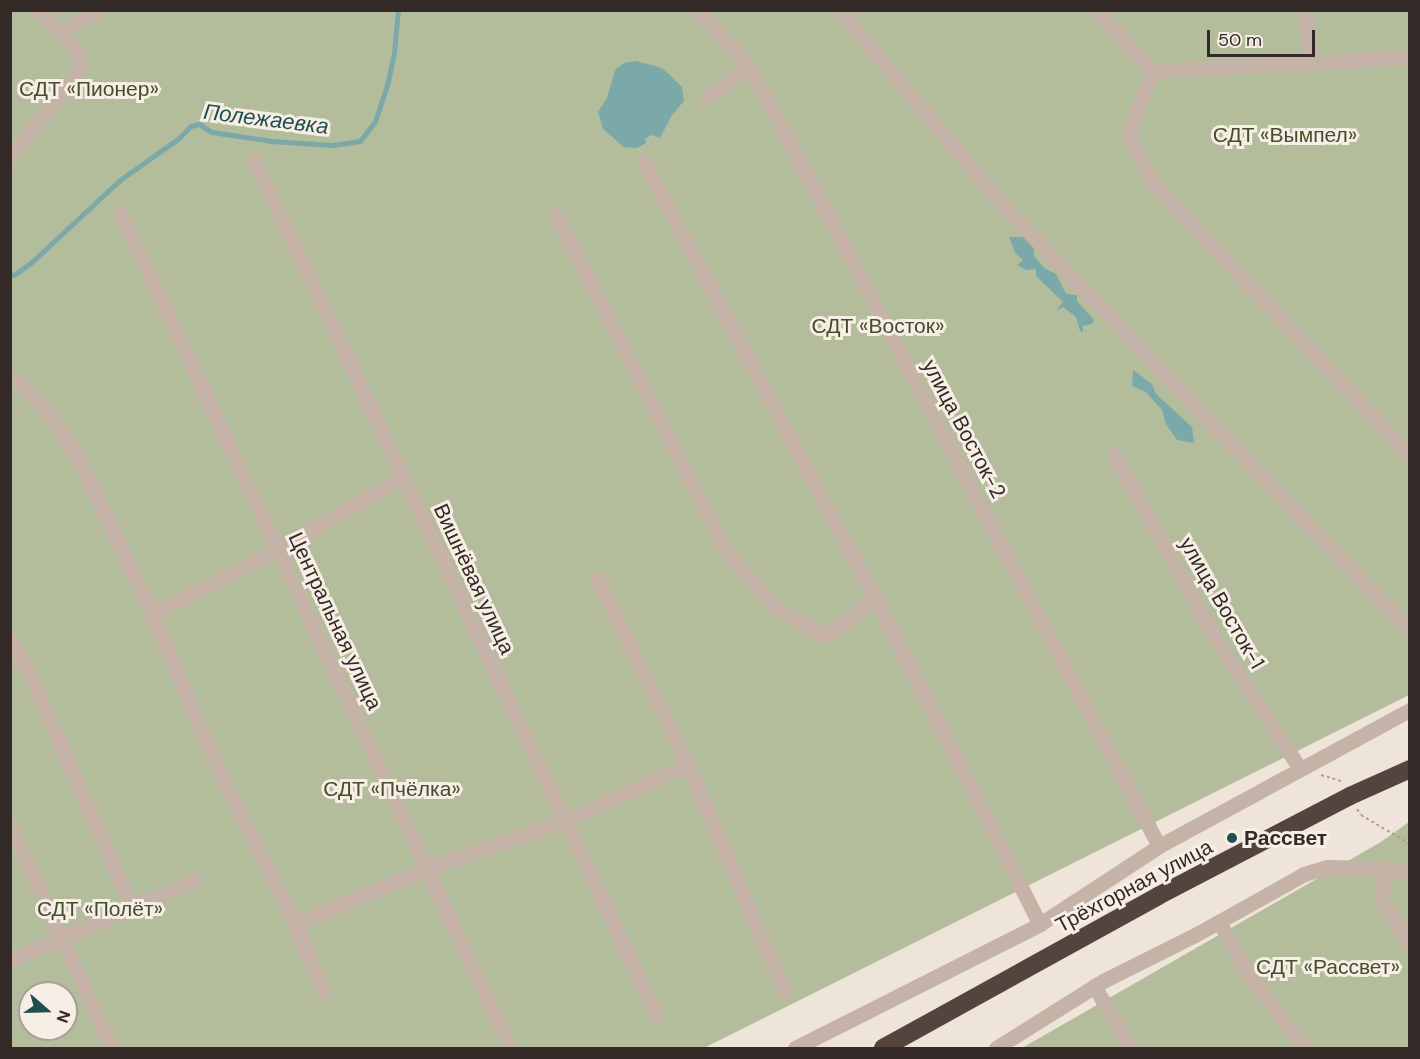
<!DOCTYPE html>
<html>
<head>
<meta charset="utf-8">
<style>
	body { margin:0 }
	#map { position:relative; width:1420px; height:1059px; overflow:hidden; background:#efe4da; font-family:"DM Sans",sans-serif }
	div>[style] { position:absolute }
	.green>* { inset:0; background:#b3bc9b }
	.water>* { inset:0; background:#7ba9a9 }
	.stream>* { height:4.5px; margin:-2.25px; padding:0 2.25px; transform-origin:2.25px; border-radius:2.25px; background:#7ba9a9 }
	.path>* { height:2px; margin-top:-1px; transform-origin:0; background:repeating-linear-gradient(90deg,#b19d91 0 3px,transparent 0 6px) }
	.minor>* { height:15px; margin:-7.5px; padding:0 7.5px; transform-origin:7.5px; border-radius:7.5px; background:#c5b3a7 }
	.highway>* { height:18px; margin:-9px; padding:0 9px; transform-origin:9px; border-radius:9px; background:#53443e }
	.dots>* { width:16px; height:16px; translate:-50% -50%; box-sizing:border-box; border:3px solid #f7eee5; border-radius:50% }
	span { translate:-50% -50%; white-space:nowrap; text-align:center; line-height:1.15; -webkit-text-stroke:6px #f7eee5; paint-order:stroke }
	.park-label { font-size:21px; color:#444e2d }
	.street-label { font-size:21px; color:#332a27 }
	.poi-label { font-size:21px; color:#332a27; font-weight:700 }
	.left { translate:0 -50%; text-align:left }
	.water-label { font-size:22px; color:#204f50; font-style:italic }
	.frame { position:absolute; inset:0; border:12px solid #332a27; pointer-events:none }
	.north { position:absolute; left:18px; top:981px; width:60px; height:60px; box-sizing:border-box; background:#f7eee5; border:2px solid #a9a099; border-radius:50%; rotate:110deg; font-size:16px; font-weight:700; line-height:24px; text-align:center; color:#332a27 }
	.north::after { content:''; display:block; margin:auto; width:21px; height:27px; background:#204f50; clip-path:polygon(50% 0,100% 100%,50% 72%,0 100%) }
	.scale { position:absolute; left:1207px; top:30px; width:108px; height:27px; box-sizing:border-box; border:3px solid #332a27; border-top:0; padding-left:8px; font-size:18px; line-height:21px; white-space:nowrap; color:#332a27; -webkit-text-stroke:4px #f7eee5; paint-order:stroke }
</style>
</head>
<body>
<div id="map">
	<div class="green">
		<i style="clip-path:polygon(evenodd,10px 11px,1409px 11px,1409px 695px,704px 1048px,11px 1048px,10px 11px,30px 993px,66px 993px,66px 1029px,30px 1029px,30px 993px)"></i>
		<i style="clip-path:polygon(1409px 822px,1409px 1048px,1022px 1048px,1381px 842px)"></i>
	</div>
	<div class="water">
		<i style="clip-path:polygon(636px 61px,662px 68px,672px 77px,682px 87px,684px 101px,672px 115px,660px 138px,651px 135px,645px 139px,646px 143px,637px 148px,624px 147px,603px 129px,598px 112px,607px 98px,615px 70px,624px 63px)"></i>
		<i style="clip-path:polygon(1009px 237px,1023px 237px,1034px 248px,1034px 256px,1044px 268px,1056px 274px,1066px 294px,1077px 295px,1077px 301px,1094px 320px,1092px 324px,1083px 326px,1083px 332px,1080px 331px,1076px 317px,1063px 307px,1056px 311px,1063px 302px,1036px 276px,1036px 269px,1027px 270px,1017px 265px,1023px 260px,1015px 253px)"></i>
		<i style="clip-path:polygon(1133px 370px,1152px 384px,1156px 394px,1192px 427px,1194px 443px,1177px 440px,1166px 424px,1162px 410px,1146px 392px,1132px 386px)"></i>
	</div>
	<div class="stream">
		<i style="left:10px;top:274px;width:4px;rotate:14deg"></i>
		<i style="left:14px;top:275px;width:22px;rotate:-36deg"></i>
		<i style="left:32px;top:262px;width:120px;rotate:-43deg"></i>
		<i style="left:120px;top:180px;width:71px;rotate:-35.3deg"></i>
		<i style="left:178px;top:139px;width:18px;rotate:-45deg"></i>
		<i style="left:191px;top:126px;width:8px;rotate:-14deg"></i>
		<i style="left:199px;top:124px;width:15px;rotate:32deg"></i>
		<i style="left:212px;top:132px;width:61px;rotate:8.5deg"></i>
		<i style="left:272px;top:141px;width:60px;rotate:3.8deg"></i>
		<i style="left:332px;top:145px;width:28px;rotate:-8deg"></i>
		<i style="left:360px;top:141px;width:24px;rotate:-52deg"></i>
		<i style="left:375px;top:122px;width:38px;rotate:-72deg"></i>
		<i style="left:387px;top:86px;width:34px;rotate:-78deg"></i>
		<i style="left:394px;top:53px;width:43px;rotate:-84.7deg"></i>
	</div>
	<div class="path">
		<i style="left:1321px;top:775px;width:21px;rotate:17deg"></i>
		<i style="left:1357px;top:809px;width:7px;rotate:56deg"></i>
		<i style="left:1361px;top:815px;width:57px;rotate:30.6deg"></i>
	</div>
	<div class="minor">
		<i style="left:36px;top:10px;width:33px;rotate:41deg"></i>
		<i style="left:61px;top:32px;width:43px;rotate:-29.6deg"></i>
		<i style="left:697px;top:10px;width:78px;rotate:47.1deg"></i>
		<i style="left:750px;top:67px;width:880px;rotate:62.3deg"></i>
		<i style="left:839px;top:10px;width:251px;rotate:50deg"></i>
		<i style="left:1000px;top:202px;width:593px;rotate:46.3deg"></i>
		<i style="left:1096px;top:10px;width:83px;rotate:47.4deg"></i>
		<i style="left:1152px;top:71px;width:258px;rotate:-3.1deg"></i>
		<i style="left:1305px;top:10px;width:52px;rotate:83.4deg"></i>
		<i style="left:1152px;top:71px;width:65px;rotate:110.7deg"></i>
		<i style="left:1129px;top:132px;width:54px;rotate:65.8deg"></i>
		<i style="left:1151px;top:181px;width:378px;rotate:46.7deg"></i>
		<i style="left:707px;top:97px;width:52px;rotate:-34.9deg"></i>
		<i style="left:10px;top:157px;width:99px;rotate:-51.2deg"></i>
		<i style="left:72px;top:80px;width:14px;rotate:-60deg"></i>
		<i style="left:79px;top:68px;width:11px;rotate:-85deg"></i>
		<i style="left:80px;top:57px;width:31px;rotate:-127deg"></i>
		<i style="left:254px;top:160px;width:944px;rotate:64.79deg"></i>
		<i style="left:644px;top:162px;width:493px;rotate:62.1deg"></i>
		<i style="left:875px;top:598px;width:365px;rotate:63.2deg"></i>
		<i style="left:120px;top:212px;width:922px;rotate:64.99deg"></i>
		<i style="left:556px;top:215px;width:373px;rotate:63.2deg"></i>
		<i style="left:724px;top:548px;width:79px;rotate:49.6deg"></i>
		<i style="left:775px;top:608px;width:58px;rotate:28.8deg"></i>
		<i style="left:826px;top:636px;width:62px;rotate:-37.8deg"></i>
		<i style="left:19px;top:382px;width:50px;rotate:46.6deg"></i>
		<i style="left:53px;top:418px;width:49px;rotate:58.2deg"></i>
		<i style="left:79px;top:460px;width:170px;rotate:64.6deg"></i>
		<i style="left:152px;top:614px;width:176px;rotate:66.9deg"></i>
		<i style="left:221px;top:776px;width:165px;rotate:63.4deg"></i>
		<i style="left:295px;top:924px;width:75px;rotate:67.2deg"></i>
		<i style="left:1114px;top:455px;width:207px;rotate:61.1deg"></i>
		<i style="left:1214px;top:636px;width:158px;rotate:57.1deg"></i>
		<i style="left:597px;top:578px;width:208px;rotate:64.1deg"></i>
		<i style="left:688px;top:765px;width:246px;rotate:67deg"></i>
		<i style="left:152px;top:614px;width:143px;rotate:-27.1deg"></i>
		<i style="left:279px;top:549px;width:145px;rotate:-30.3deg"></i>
		<i style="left:10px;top:638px;width:44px;rotate:61.7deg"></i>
		<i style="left:31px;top:677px;width:252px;rotate:66.4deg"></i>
		<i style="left:10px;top:824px;width:246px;rotate:65.7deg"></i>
		<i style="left:1384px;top:868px;width:31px;rotate:94deg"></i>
		<i style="left:1382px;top:899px;width:52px;rotate:57.5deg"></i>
		<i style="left:1219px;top:922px;width:61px;rotate:60.5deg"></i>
		<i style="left:1249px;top:975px;width:91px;rotate:53deg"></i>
		<i style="left:295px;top:924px;width:142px;rotate:-22.8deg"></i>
		<i style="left:426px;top:869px;width:148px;rotate:-19.3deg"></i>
		<i style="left:566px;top:820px;width:134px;rotate:-24.3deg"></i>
		<i style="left:10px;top:960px;width:202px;rotate:-23.3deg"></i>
		<i style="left:1094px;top:986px;width:72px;rotate:59.2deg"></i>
		<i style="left:795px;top:1048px;width:275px;rotate:-26.8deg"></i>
		<i style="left:1040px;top:924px;width:142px;rotate:-33.2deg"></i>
		<i style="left:1159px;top:846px;width:285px;rotate:-28.5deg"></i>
		<i style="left:996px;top:1048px;width:126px;rotate:-32.1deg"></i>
		<i style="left:1103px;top:981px;width:103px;rotate:-26.6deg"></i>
		<i style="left:1195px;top:935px;width:125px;rotate:-29.2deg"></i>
		<i style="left:1304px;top:874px;width:24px;rotate:-17deg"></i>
		<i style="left:1327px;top:867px;width:57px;rotate:1deg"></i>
		<i style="left:1384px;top:868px;width:26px;rotate:11deg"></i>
	</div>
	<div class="highway">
		<i style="left:883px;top:1048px;width:314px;rotate:-28.9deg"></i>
		<i style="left:1158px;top:896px;width:216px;rotate:-27.5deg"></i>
		<i style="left:1350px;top:796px;width:66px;rotate:-24.2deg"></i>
	</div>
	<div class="dots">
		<i style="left:1232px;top:838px;background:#204f50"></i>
	</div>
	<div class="park-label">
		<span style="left:89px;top:89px">СДТ «Пионер»</span>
		<span style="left:1285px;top:135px">СДТ «Вымпел»</span>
		<span style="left:878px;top:326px">СДТ «Восток»</span>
		<span style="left:392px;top:789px">СДТ «Пчёлка»</span>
		<span style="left:100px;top:909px">СДТ «Полёт»</span>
		<span style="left:1328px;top:967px">СДТ «Рассвет»</span>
	</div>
	<div class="street-label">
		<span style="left:964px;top:429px;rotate:62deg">улица Восток-2</span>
		<span style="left:474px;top:579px;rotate:65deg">Вишнёвая улица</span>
		<span style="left:1222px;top:603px;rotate:60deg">улица Восток-1</span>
		<span style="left:335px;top:621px;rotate:65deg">Центральная улица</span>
		<span style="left:1134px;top:886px;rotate:-28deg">Трёхгорная улица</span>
	</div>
	<div class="poi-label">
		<span class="left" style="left:1244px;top:838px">Рассвет</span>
	</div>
	<div class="water-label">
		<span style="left:266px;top:119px;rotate:7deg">Полежаевка</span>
	</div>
	<div class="frame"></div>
	<div class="north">N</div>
	<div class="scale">50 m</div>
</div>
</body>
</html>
